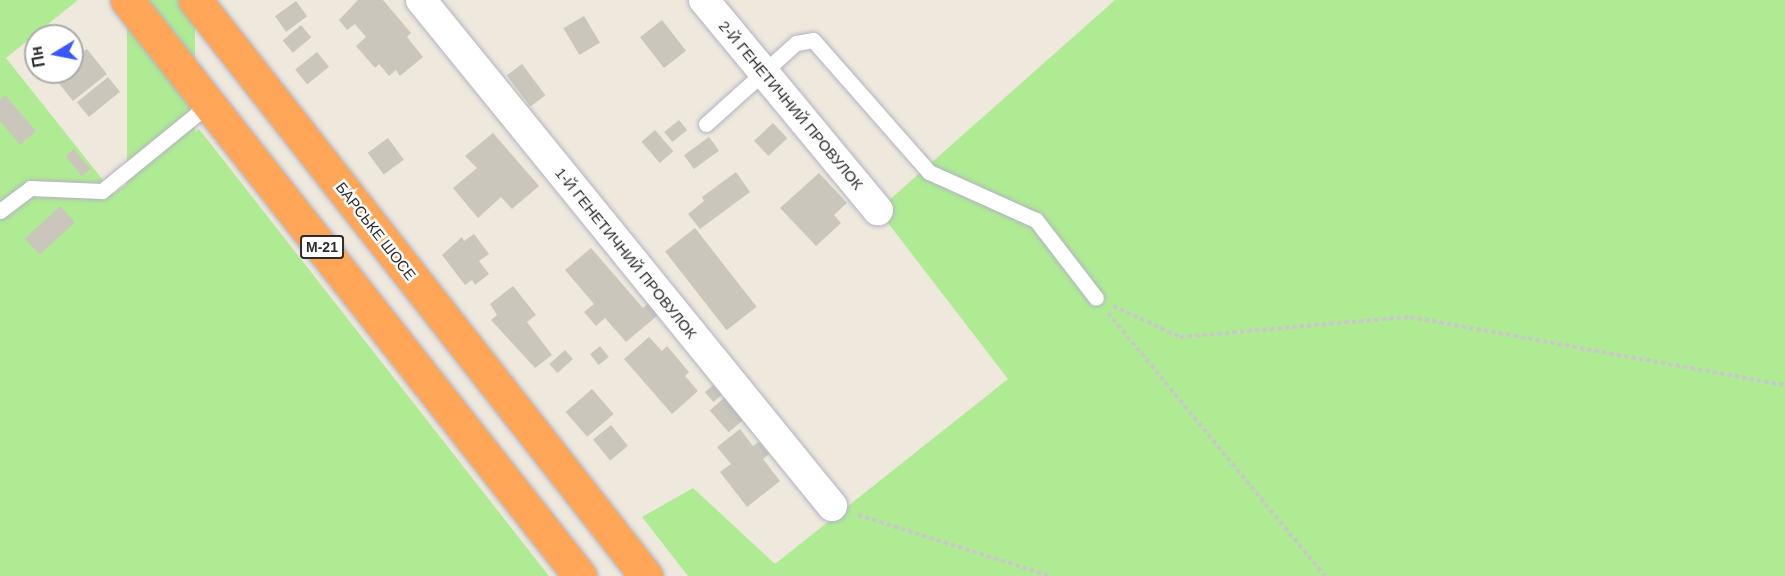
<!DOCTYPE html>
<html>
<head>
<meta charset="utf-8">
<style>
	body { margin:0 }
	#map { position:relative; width:1785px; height:576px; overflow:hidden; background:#efe8dd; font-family:Helvetica,sans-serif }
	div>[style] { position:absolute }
	.green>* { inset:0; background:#afeb93; transform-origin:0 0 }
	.building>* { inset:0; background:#cac6bb; transform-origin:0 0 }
	.path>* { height:4px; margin-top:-2px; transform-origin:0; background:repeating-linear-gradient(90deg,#c8c8c8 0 4.5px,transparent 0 7.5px) }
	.roads { filter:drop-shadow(0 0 2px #b1b3c1) drop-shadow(0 0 2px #b1b3c1) }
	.lane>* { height:15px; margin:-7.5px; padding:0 7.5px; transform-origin:7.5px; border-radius:7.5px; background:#fff }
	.street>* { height:30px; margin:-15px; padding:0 15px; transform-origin:15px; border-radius:15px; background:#fff }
	.highway>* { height:33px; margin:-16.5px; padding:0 16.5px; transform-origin:16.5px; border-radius:16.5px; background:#ffa658 }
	span { translate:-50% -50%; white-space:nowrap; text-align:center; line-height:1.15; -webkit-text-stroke:5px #fff; paint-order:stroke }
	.shield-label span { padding:2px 4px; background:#fff; border:2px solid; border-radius:4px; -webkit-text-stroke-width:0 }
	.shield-label { font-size:14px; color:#2c2c2c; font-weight:700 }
	.street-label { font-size:15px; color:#2c2c2c }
	.north { position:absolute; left:24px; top:24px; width:60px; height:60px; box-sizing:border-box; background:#fff; border:2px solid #ababab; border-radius:50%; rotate:260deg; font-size:16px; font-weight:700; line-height:24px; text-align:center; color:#2c2c2c }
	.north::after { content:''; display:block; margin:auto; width:21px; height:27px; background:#3a58ff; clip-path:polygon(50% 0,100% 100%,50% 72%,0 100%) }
</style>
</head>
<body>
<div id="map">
	<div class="green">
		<i style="clip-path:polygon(0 0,78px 0,6px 58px,114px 194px,199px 129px,549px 576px,0 576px)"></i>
		<i style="left:127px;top:0;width:68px;height:733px"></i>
		<i style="clip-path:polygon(1115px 0,1785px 0,1785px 576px,688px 576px,642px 517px,693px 488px,775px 564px,1008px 379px,878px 210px)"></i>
	</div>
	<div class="building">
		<i style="clip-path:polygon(358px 0,383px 0,411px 33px,407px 37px,423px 57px,400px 76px,396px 70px,389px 76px,379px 64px,375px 68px,356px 46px,366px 37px,355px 24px,347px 30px,339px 20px)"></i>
		<i style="left:296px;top:1px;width:19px;height:26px;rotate:54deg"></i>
		<i style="left:584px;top:16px;width:31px;height:24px;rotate:59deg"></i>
		<i style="left:662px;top:20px;width:39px;height:28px;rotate:52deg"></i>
		<i style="left:301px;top:25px;width:16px;height:24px;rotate:50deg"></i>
		<i style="clip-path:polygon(87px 49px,107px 74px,73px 101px,50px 72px,72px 72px,72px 60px)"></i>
		<i style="left:317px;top:52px;width:19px;height:28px;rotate:51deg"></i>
		<i style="left:522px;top:64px;width:39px;height:19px;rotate:53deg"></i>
		<i style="left:108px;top:77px;width:19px;height:40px;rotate:51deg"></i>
		<i style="clip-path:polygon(5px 95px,36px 131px,20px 145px,0 121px,0 100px)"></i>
		<i style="left:679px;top:120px;width:13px;height:19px;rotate:51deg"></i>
		<i style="left:773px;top:123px;width:21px;height:26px;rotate:47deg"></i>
		<i style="left:655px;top:130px;width:28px;height:18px;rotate:49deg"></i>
		<i style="clip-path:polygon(493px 133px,539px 186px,512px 209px,501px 197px,478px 218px,453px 188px,477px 168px,465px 156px)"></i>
		<i style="left:709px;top:137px;width:17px;height:31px;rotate:54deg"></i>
		<i style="left:388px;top:138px;width:27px;height:25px;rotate:54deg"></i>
		<i style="left:74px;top:149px;width:26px;height:11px;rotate:51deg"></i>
		<i style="clip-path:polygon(736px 172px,750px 192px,700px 229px,688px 214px,704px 201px,702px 197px)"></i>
		<i style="clip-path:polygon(819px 173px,847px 203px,834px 215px,841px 223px,816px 246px,780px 208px)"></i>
		<i style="left:60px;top:206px;width:22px;height:48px;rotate:47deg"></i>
		<i style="left:695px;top:228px;width:100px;height:38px;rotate:52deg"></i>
		<i style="clip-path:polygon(474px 234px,489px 254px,479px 261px,489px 274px,475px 285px,472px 280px,465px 285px,442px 255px,462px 237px,464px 241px)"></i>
		<i style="clip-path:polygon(591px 248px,643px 308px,648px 303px,658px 315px,626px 342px,605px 318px,596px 326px,584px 312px,594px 304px,565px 270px)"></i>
		<i style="clip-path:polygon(513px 286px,536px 315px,527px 322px,552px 355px,535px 368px,491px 320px,497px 315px,490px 304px)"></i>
		<i style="clip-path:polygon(649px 337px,662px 351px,667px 346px,689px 372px,685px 376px,698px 391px,672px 414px,624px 359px)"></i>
		<i style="left:600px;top:346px;width:14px;height:13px;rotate:51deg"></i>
		<i style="left:565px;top:350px;width:12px;height:21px;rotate:48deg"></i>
		<i style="left:713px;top:385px;width:13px;height:11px;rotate:48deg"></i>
		<i style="left:592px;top:389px;width:33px;height:35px;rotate:49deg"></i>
		<i style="left:724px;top:398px;width:29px;height:19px;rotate:49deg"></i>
		<i style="left:611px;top:425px;width:27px;height:23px;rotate:51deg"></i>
		<i style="clip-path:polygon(740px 429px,753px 446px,759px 442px,769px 454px,763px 459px,780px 481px,747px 507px,720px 472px,731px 464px,717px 447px)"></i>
	</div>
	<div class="path">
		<i style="left:1113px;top:306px;width:74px;rotate:24.8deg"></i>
		<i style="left:1180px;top:337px;width:231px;rotate:-5deg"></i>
		<i style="left:1410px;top:317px;width:381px;rotate:10.3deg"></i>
		<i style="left:1108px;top:313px;width:341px;rotate:50.5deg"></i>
		<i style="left:858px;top:515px;width:201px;rotate:17.6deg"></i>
	</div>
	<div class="roads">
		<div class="lane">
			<i style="left:706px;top:124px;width:121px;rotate:-42deg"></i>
			<i style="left:796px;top:43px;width:17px;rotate:-10deg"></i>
			<i style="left:813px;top:40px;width:176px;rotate:48.7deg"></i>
			<i style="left:929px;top:172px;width:117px;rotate:24.2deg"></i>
			<i style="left:1036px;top:220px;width:98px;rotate:52.4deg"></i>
			<i style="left:0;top:211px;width:38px;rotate:-37deg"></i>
			<i style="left:30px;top:188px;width:72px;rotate:2.4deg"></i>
			<i style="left:102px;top:191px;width:138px;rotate:-39.1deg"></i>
		</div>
		<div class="street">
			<i style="left:421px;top:0;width:652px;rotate:50.91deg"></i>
			<i style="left:704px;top:0;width:273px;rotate:50.4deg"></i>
		</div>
		<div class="highway">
			<i style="left:127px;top:0;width:733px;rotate:51.82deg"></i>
			<i style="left:195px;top:0;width:732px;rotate:51.94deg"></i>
		</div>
	</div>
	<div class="shield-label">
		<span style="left:322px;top:247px">М-21</span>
	</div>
	<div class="street-label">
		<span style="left:791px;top:105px;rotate:50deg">2-Й ГЕНЕТИЧНИЙ ПРОВУЛОК</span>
		<span style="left:376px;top:231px;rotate:52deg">БАРСЬКЕ ШОСЕ</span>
		<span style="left:626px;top:253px;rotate:51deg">1-Й ГЕНЕТИЧНИЙ ПРОВУЛОК</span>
	</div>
	<div class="north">Пн</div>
</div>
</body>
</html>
